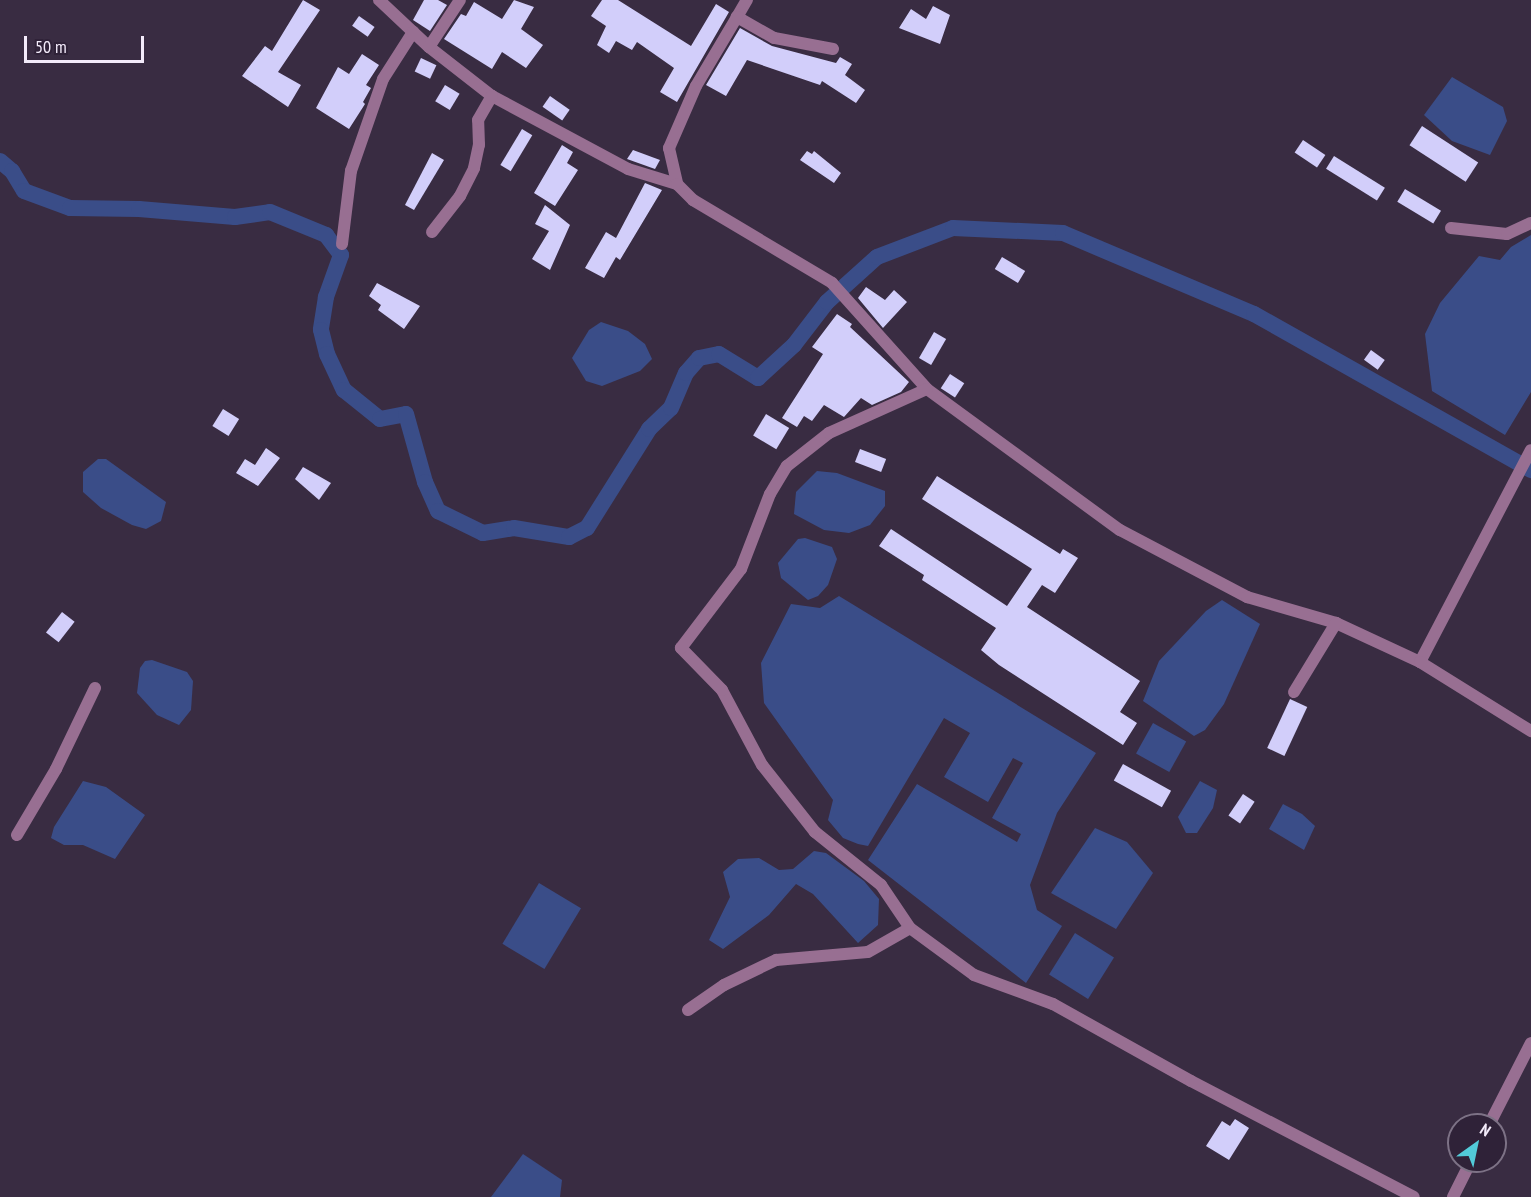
<!DOCTYPE html>
<html>
<head>
<meta charset="utf-8">
<style>
	body { margin:0 }
	#map { position:relative; width:1531px; height:1197px; overflow:hidden; background:#392c42; font-family:"PT Sans Narrow",sans-serif }
	div>[style] { position:absolute }
	.water>* { inset:0; background:#3a4d88; transform-origin:0 0 }
	.canal>* { height:16px; margin:-8px; padding:0 8px; transform-origin:8px; border-radius:8px; background:#3a4d88 }
	.building>* { inset:0; background:#d2cefa; transform-origin:0 0 }
	.street>* { height:12px; margin:-6px; padding:0 6px; transform-origin:6px; border-radius:6px; background:#986f92 }
	span { translate:-50% -50%; white-space:nowrap; text-align:center; line-height:1.15; -webkit-text-stroke:6px #2f2238; paint-order:stroke }
	.north { position:absolute; left:1447px; top:1113px; width:60px; height:60px; box-sizing:border-box; background:#2f2238; border:2px solid #7d7286; border-radius:50%; rotate:33deg; font-size:16px; font-weight:700; line-height:24px; text-align:center; color:#f3ebfa }
	.north::after { content:''; display:block; margin:auto; width:21px; height:27px; background:#52cbd9; clip-path:polygon(50% 0,100% 100%,50% 72%,0 100%) }
	.scale { position:absolute; left:24px; top:36px; width:120px; height:27px; box-sizing:border-box; border:3px solid #f3ebfa; border-top:0; padding-left:8px; font-size:18px; line-height:21px; white-space:nowrap; color:#f3ebfa; -webkit-text-stroke:4px #2f2238; paint-order:stroke }
</style>
</head>
<body>
<div id="map">
	<div class="water">
		<i style="clip-path:polygon(1452px 77px,1503px 107px,1507px 121px,1490px 155px,1452px 141px,1424px 115px)"></i>
		<i style="clip-path:polygon(1531px 235px,1531px 392px,1505px 435px,1432px 391px,1425px 334px,1440px 303px,1479px 256px,1500px 260px,1511px 247px)"></i>
		<i style="clip-path:polygon(601px 322px,628px 331px,645px 344px,652px 359px,640px 371px,602px 386px,586px 381px,572px 358px,589px 330px)"></i>
		<i style="clip-path:polygon(98px 459px,106px 459px,166px 502px,161px 521px,146px 529px,132px 525px,101px 508px,83px 492px,83px 472px)"></i>
		<i style="clip-path:polygon(817px 471px,837px 473px,885px 491px,885px 506px,870px 525px,849px 533px,824px 530px,794px 514px,796px 492px)"></i>
		<i style="clip-path:polygon(805px 538px,832px 547px,837px 559px,828px 585px,818px 596px,808px 600px,781px 578px,778px 563px,798px 539px)"></i>
		<i style="clip-path:polygon(839px 596px,1096px 753px,1057px 813px,1030px 885px,1037px 910px,1062px 926px,1026px 983px,868px 860px,917px 784px,1017px 842px,1021px 834px,992px 818px,1023px 763px,1013px 758px,988px 802px,944px 777px,970px 733px,944px 718px,868px 846px,858px 844px,843px 838px,828px 820px,833px 800px,764px 703px,761px 663px,791px 604px,820px 608px)"></i>
		<i style="clip-path:polygon(1222px 600px,1260px 624px,1224px 704px,1205px 730px,1194px 736px,1143px 701px,1159px 661px,1206px 611px)"></i>
		<i style="clip-path:polygon(152px 660px,187px 672px,193px 681px,191px 710px,179px 725px,157px 715px,137px 693px,140px 668px,145px 661px)"></i>
		<i style="left:1153px;top:723px;width:38px;height:35px;rotate:29deg"></i>
		<i style="clip-path:polygon(83px 781px,106px 787px,145px 815px,115px 859px,83px 845px,64px 845px,51px 838px,54px 827px)"></i>
		<i style="clip-path:polygon(1200px 781px,1217px 790px,1213px 808px,1197px 833px,1186px 833px,1178px 817px)"></i>
		<i style="clip-path:polygon(1283px 804px,1302px 814px,1315px 826px,1304px 850px,1269px 829px)"></i>
		<i style="clip-path:polygon(1095px 828px,1127px 842px,1153px 873px,1116px 929px,1051px 893px)"></i>
		<i style="clip-path:polygon(814px 851px,826px 853px,864px 881px,879px 899px,878px 925px,858px 943px,813px 894px,796px 884px,769px 915px,723px 949px,709px 940px,730px 897px,723px 872px,738px 859px,759px 858px,779px 870px,793px 869px)"></i>
		<i style="left:539px;top:883px;width:49px;height:71px;rotate:31deg"></i>
		<i style="left:1075px;top:933px;width:46px;height:49px;rotate:32deg"></i>
		<i style="clip-path:polygon(523px 1154px,562px 1180px,560px 1197px,491px 1197px)"></i>
	</div>
	<div class="canal">
		<i style="left:0;top:161px;width:16px;rotate:40deg"></i>
		<i style="left:12px;top:171px;width:23px;rotate:59deg"></i>
		<i style="left:24px;top:191px;width:49px;rotate:20.3deg"></i>
		<i style="left:70px;top:208px;width:69px;rotate:0.8deg"></i>
		<i style="left:139px;top:209px;width:96px;rotate:4.8deg"></i>
		<i style="left:235px;top:217px;width:35px;rotate:-8deg"></i>
		<i style="left:270px;top:212px;width:61px;rotate:22.3deg"></i>
		<i style="left:326px;top:235px;width:25px;rotate:53deg"></i>
		<i style="left:341px;top:255px;width:45px;rotate:109.7deg"></i>
		<i style="left:326px;top:297px;width:33px;rotate:99deg"></i>
		<i style="left:321px;top:330px;width:25px;rotate:76deg"></i>
		<i style="left:327px;top:354px;width:40px;rotate:65deg"></i>
		<i style="left:344px;top:390px;width:46px;rotate:38.9deg"></i>
		<i style="left:380px;top:419px;width:26px;rotate:-11deg"></i>
		<i style="left:406px;top:414px;width:71px;rotate:74.4deg"></i>
		<i style="left:425px;top:482px;width:32px;rotate:66deg"></i>
		<i style="left:438px;top:511px;width:50px;rotate:26.1deg"></i>
		<i style="left:483px;top:533px;width:31px;rotate:-9deg"></i>
		<i style="left:514px;top:528px;width:56px;rotate:9.3deg"></i>
		<i style="left:569px;top:537px;width:20px;rotate:-27deg"></i>
		<i style="left:587px;top:528px;width:117px;rotate:-57.9deg"></i>
		<i style="left:649px;top:429px;width:30px;rotate:-44deg"></i>
		<i style="left:671px;top:408px;width:38px;rotate:-67deg"></i>
		<i style="left:686px;top:373px;width:20px;rotate:-49deg"></i>
		<i style="left:699px;top:358px;width:20px;rotate:-11deg"></i>
		<i style="left:719px;top:354px;width:46px;rotate:31.6deg"></i>
		<i style="left:758px;top:378px;width:49px;rotate:-42.5deg"></i>
		<i style="left:794px;top:345px;width:54px;rotate:-52.5deg"></i>
		<i style="left:827px;top:302px;width:67px;rotate:-42deg"></i>
		<i style="left:877px;top:257px;width:81px;rotate:-20.9deg"></i>
		<i style="left:953px;top:228px;width:110px;rotate:2.6deg"></i>
		<i style="left:1063px;top:233px;width:207px;rotate:23deg"></i>
		<i style="left:1254px;top:314px;width:318px;rotate:29.4deg"></i>
	</div>
	<div class="building">
		<i style="clip-path:polygon(303px 0,320px 10px,278px 72px,301px 85px,288px 107px,242px 76px,265px 46px,272px 51px)"></i>
		<i style="clip-path:polygon(424px 0,438px 0,447px 5px,430px 31px,413px 20px)"></i>
		<i style="clip-path:polygon(514px 0,534px 7px,521px 29px,543px 45px,526px 68px,502px 52px,492px 69px,444px 39px,461px 14px,466px 16px,474px 2px,502px 19px)"></i>
		<i style="clip-path:polygon(602px 0,618px 0,691px 46px,716px 4px,729px 12px,677px 102px,660px 92px,674px 68px,637px 42px,632px 50px,616px 41px,609px 53px,597px 45px,606px 26px,591px 16px)"></i>
		<i style="clip-path:polygon(933px 6px,950px 15px,940px 44px,899px 28px,911px 9px,926px 19px)"></i>
		<i style="left:359px;top:16px;width:19px;height:12px;rotate:35deg"></i>
		<i style="clip-path:polygon(740px 28px,772px 46px,836px 63px,840px 57px,852px 64px,845px 75px,865px 90px,856px 103px,822px 81px,820px 85px,747px 60px,726px 96px,706px 85px)"></i>
		<i style="clip-path:polygon(362px 54px,379px 65px,366px 85px,371px 88px,363px 102px,365px 104px,349px 129px,316px 108px,338px 67px,349px 74px)"></i>
		<i style="left:421px;top:58px;width:17px;height:15px;rotate:25deg"></i>
		<i style="left:445px;top:85px;width:17px;height:19px;rotate:31deg"></i>
		<i style="left:550px;top:96px;width:24px;height:13px;rotate:35deg"></i>
		<i style="left:1422px;top:126px;width:67px;height:23px;rotate:33deg"></i>
		<i style="left:522px;top:129px;width:12px;height:42px;rotate:31deg"></i>
		<i style="left:1303px;top:140px;width:27px;height:15px;rotate:34deg"></i>
		<i style="clip-path:polygon(562px 145px,573px 152px,567px 163px,578px 170px,555px 206px,534px 193px)"></i>
		<i style="clip-path:polygon(633px 150px,660px 160px,655px 169px,627px 159px)"></i>
		<i style="clip-path:polygon(807px 151px,812px 154px,814px 151px,841px 173px,834px 183px,800px 160px)"></i>
		<i style="clip-path:polygon(432px 153px,444px 160px,414px 210px,405px 205px)"></i>
		<i style="left:1334px;top:156px;width:60px;height:15px;rotate:32deg"></i>
		<i style="clip-path:polygon(645px 183px,662px 190px,620px 260px,616px 257px,604px 278px,585px 268px,606px 232px,616px 238px)"></i>
		<i style="left:1405px;top:189px;width:42px;height:15px;rotate:31deg"></i>
		<i style="clip-path:polygon(545px 205px,570px 225px,550px 270px,532px 259px,549px 231px,535px 224px)"></i>
		<i style="left:1002px;top:257px;width:27px;height:14px;rotate:31deg"></i>
		<i style="clip-path:polygon(377px 283px,420px 306px,404px 329px,378px 310px,381px 305px,369px 296px)"></i>
		<i style="clip-path:polygon(866px 287px,885px 300px,894px 290px,907px 302px,883px 328px,858px 298px)"></i>
		<i style="clip-path:polygon(837px 314px,852px 324px,850px 327px,909px 382px,901px 392px,872px 405px,861px 398px,844px 417px,824px 405px,812px 421px,804px 416px,797px 427px,782px 418px,823px 354px,812px 347px)"></i>
		<i style="left:934px;top:332px;width:14px;height:30px;rotate:30deg"></i>
		<i style="left:1371px;top:350px;width:17px;height:12px;rotate:36deg"></i>
		<i style="left:950px;top:374px;width:17px;height:17px;rotate:33deg"></i>
		<i style="left:223px;top:409px;width:19px;height:20px;rotate:32deg"></i>
		<i style="left:766px;top:414px;width:27px;height:25px;rotate:31deg"></i>
		<i style="clip-path:polygon(266px 448px,280px 458px,258px 486px,236px 473px,245px 459px,255px 465px)"></i>
		<i style="left:860px;top:449px;width:28px;height:14px;rotate:21deg"></i>
		<i style="clip-path:polygon(303px 467px,331px 483px,319px 500px,295px 479px)"></i>
		<i style="clip-path:polygon(937px 476px,1060px 554px,1063px 549px,1078px 558px,1055px 593px,1042px 585px,1027px 607px,1140px 681px,1120px 712px,1137px 723px,1123px 745px,999px 665px,981px 650px,996px 628px,922px 580px,924px 575px,879px 546px,891px 529px,1007px 606px,1032px 569px,922px 499px)"></i>
		<i style="left:62px;top:612px;width:16px;height:26px;rotate:38deg"></i>
		<i style="left:1290px;top:699px;width:19px;height:54px;rotate:25deg"></i>
		<i style="left:1123px;top:764px;width:55px;height:19px;rotate:29deg"></i>
		<i style="left:1243px;top:794px;width:14px;height:26px;rotate:34deg"></i>
		<i style="clip-path:polygon(1235px 1119px,1249px 1128px,1229px 1160px,1206px 1146px,1222px 1121px,1230px 1126px)"></i>
	</div>
	<div class="street">
		<i style="left:379px;top:0;width:47px;rotate:43.3deg"></i>
		<i style="left:737px;top:17px;width:20px;rotate:-60deg"></i>
		<i style="left:429px;top:47px;width:80px;rotate:37.9deg"></i>
		<i style="left:492px;top:96px;width:154px;rotate:28.2deg"></i>
		<i style="left:628px;top:169px;width:51px;rotate:17deg"></i>
		<i style="left:833px;top:49px;width:60px;rotate:-169.4deg"></i>
		<i style="left:774px;top:38px;width:43px;rotate:-150.4deg"></i>
		<i style="left:737px;top:17px;width:80px;rotate:120.7deg"></i>
		<i style="left:696px;top:86px;width:68px;rotate:113.5deg"></i>
		<i style="left:669px;top:148px;width:37px;rotate:77deg"></i>
		<i style="left:677px;top:184px;width:23px;rotate:45deg"></i>
		<i style="left:693px;top:200px;width:162px;rotate:30.8deg"></i>
		<i style="left:832px;top:283px;width:142px;rotate:48.1deg"></i>
		<i style="left:927px;top:389px;width:239px;rotate:36.2deg"></i>
		<i style="left:1120px;top:530px;width:144px;rotate:27.8deg"></i>
		<i style="left:1247px;top:597px;width:93px;rotate:16.3deg"></i>
		<i style="left:1336px;top:623px;width:93px;rotate:24.9deg"></i>
		<i style="left:1420px;top:662px;width:239px;rotate:-62.4deg"></i>
		<i style="left:1451px;top:228px;width:56px;rotate:6.1deg"></i>
		<i style="left:1507px;top:234px;width:26px;rotate:-25deg"></i>
		<i style="left:432px;top:232px;width:46px;rotate:-52.1deg"></i>
		<i style="left:460px;top:196px;width:31px;rotate:-63deg"></i>
		<i style="left:474px;top:168px;width:24px;rotate:-78deg"></i>
		<i style="left:479px;top:145px;width:25px;rotate:-92deg"></i>
		<i style="left:478px;top:120px;width:28px;rotate:-60deg"></i>
		<i style="left:342px;top:244px;width:74px;rotate:-83deg"></i>
		<i style="left:351px;top:171px;width:97px;rotate:-70.8deg"></i>
		<i style="left:383px;top:79px;width:56px;rotate:-57.4deg"></i>
		<i style="left:413px;top:32px;width:22px;rotate:43deg"></i>
		<i style="left:429px;top:47px;width:56px;rotate:-56.6deg"></i>
		<i style="left:1420px;top:662px;width:131px;rotate:31.9deg"></i>
		<i style="left:1294px;top:692px;width:81px;rotate:-58.7deg"></i>
		<i style="left:17px;top:835px;width:77px;rotate:-59.4deg"></i>
		<i style="left:56px;top:769px;width:90px;rotate:-64.3deg"></i>
		<i style="left:910px;top:928px;width:79px;rotate:36.3deg"></i>
		<i style="left:974px;top:975px;width:84px;rotate:20.2deg"></i>
		<i style="left:1053px;top:1004px;width:158px;rotate:29.2deg"></i>
		<i style="left:1191px;top:1081px;width:251px;rotate:27.5deg"></i>
		<i style="left:688px;top:1010px;width:44px;rotate:-34.8deg"></i>
		<i style="left:724px;top:985px;width:58px;rotate:-25.7deg"></i>
		<i style="left:776px;top:960px;width:92px;rotate:-5deg"></i>
		<i style="left:868px;top:952px;width:48px;rotate:-29.7deg"></i>
		<i style="left:910px;top:928px;width:52px;rotate:-124deg"></i>
		<i style="left:881px;top:885px;width:85px;rotate:-141.2deg"></i>
		<i style="left:815px;top:832px;width:85px;rotate:-128.3deg"></i>
		<i style="left:762px;top:765px;width:85px;rotate:-118.1deg"></i>
		<i style="left:722px;top:690px;width:59px;rotate:-134.3deg"></i>
		<i style="left:681px;top:648px;width:99px;rotate:-52.8deg"></i>
		<i style="left:741px;top:569px;width:80px;rotate:-68.9deg"></i>
		<i style="left:770px;top:494px;width:33px;rotate:-59deg"></i>
		<i style="left:787px;top:466px;width:53px;rotate:-38.2deg"></i>
		<i style="left:829px;top:433px;width:107px;rotate:-24.2deg"></i>
		<i style="left:1489px;top:1125px;width:92px;rotate:-62.9deg"></i>
		<i style="left:1453px;top:1197px;width:40px;rotate:-63.4deg"></i>
	</div>
	<div class="north">N</div>
	<div class="scale">50 m</div>
</div>
</body>
</html>
